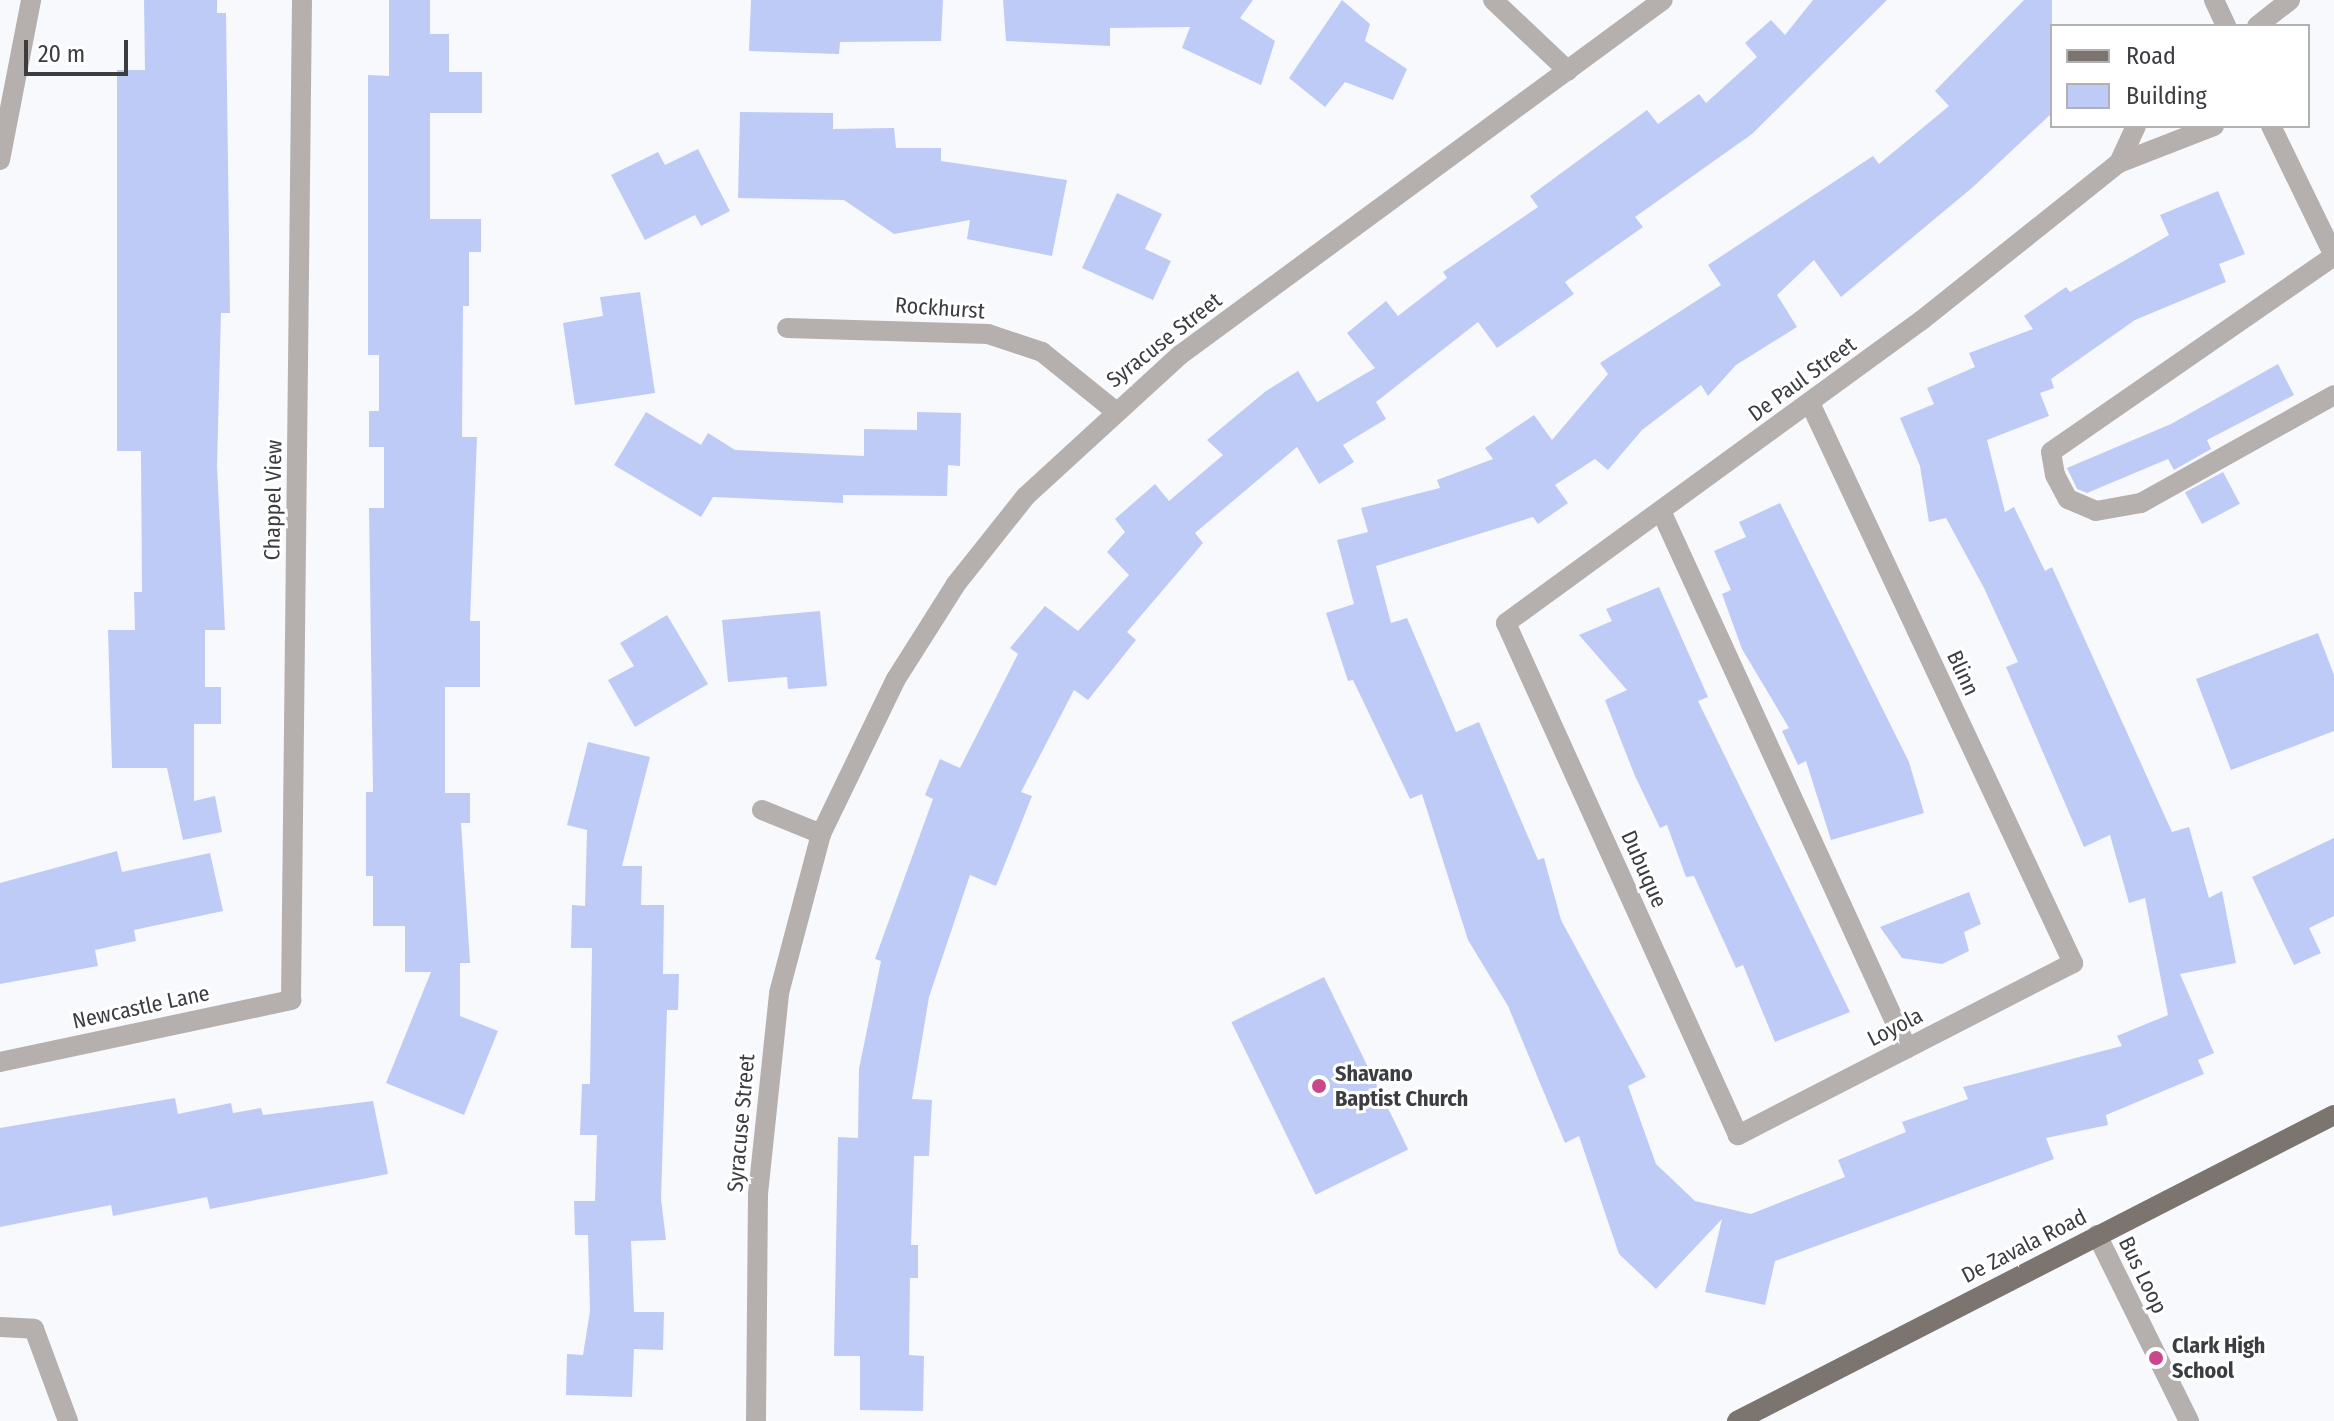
<!DOCTYPE html>
<html>
<head>
<meta charset="utf-8">
<style>
	body { margin:0 }
	#map { position:relative; width:2334px; height:1421px; overflow:hidden; background:#f8f9fd; font-family:"Fira Sans Condensed",sans-serif }
	div>[style] { position:absolute }
	.building>* { inset:0; background:#becbf6; transform-origin:0 0 }
	.minor>* { height:20px; margin:-10px; padding:0 10px; transform-origin:10px; border-radius:10px; background:#b5b0ae }
	.major>* { height:20px; margin:-10px; padding:0 10px; transform-origin:10px; border-radius:10px; background:#7b746f }
	.dots>* { width:22px; height:22px; translate:-50% -50%; box-sizing:border-box; border:4px solid #fff; border-radius:50% }
	span { translate:-50% -50%; white-space:nowrap; text-align:center; line-height:1.15; -webkit-text-stroke:6px #fff; paint-order:stroke }
	.street-label { font-size:22px; color:#3c3d41 }
	.poi-label { font-size:22px; color:#3c3d41; font-weight:700 }
	.left { translate:0 -50%; text-align:left }
	.legend { position:absolute; left:2050px; top:24px; width:260px; height:104px; box-sizing:border-box; background:#fff; border:2px solid #b1b1b3; margin:0; padding:10px 14px; list-style:none; font-size:24px; color:#3c3d41 }
	.legend li { display:flex; align-items:center; gap:16px; height:40px }
	.legend b { width:40px; border:2px solid #b1b1b3 }
	.scale { position:absolute; left:24px; top:40px; width:104px; height:36px; box-sizing:border-box; border:4px solid #3c3d41; border-top:0; padding-left:10px; font-size:24px; line-height:28px; white-space:nowrap; color:#3c3d41; -webkit-text-stroke:6px #fff; paint-order:stroke }
</style>
</head>
<body>
<div id="map">
	<div class="building">
		<i style="clip-path:polygon(144px 0,217px 0,217px 13px,226px 13px,230px 313px,221px 313px,217px 466px,225px 630px,205px 630px,205px 687px,221px 687px,221px 724px,194px 724px,194px 801px,215px 796px,222px 832px,183px 840px,167px 768px,112px 768px,108px 630px,135px 630px,134px 592px,142px 592px,141px 451px,117px 451px,117px 70px,145px 70px)"></i>
		<i style="clip-path:polygon(389px 0,430px 0,430px 34px,449px 34px,449px 72px,482px 72px,482px 113px,430px 113px,430px 219px,481px 219px,481px 252px,469px 252px,469px 306px,463px 306px,462px 437px,477px 437px,470px 621px,480px 621px,480px 687px,445px 687px,445px 793px,470px 793px,470px 823px,461px 823px,470px 963px,460px 963px,460px 1016px,498px 1031px,464px 1115px,386px 1083px,431px 972px,405px 972px,405px 926px,373px 926px,373px 876px,366px 876px,366px 792px,373px 792px,369px 508px,384px 508px,384px 447px,369px 447px,369px 411px,379px 411px,379px 355px,368px 355px,368px 75px,389px 76px)"></i>
		<i style="clip-path:polygon(751px 0,943px 0,941px 41px,840px 42px,839px 54px,749px 51px)"></i>
		<i style="clip-path:polygon(1003px 0,1253px 0,1240px 18px,1275px 41px,1261px 85px,1182px 48px,1190px 27px,1110px 28px,1110px 46px,1006px 41px)"></i>
		<i style="clip-path:polygon(1342px 0,1370px 24px,1365px 41px,1407px 69px,1393px 100px,1345px 82px,1325px 107px,1289px 78px)"></i>
		<i style="clip-path:polygon(1813px 0,1887px 0,1752px 134px,1635px 217px,1643px 227px,1565px 282px,1574px 294px,1497px 348px,1478px 322px,1376px 402px,1386px 419px,1343px 445px,1354px 462px,1319px 484px,1297px 447px,1195px 533px,1203px 543px,1127px 632px,1136px 640px,1088px 700px,1074px 690px,1021px 792px,1032px 796px,996px 886px,970px 875px,929px 997px,912px 1099px,932px 1100px,929px 1156px,914px 1156px,911px 1245px,918px 1245px,918px 1278px,910px 1278px,909px 1355px,924px 1356px,923px 1411px,860px 1410px,860px 1356px,834px 1356px,838px 1137px,858px 1138px,859px 1069px,881px 961px,875px 959px,933px 799px,925px 795px,940px 759px,960px 768px,1018px 654px,1010px 648px,1045px 606px,1078px 631px,1129px 575px,1107px 552px,1125px 532px,1115px 519px,1155px 484px,1169px 501px,1223px 455px,1207px 440px,1266px 391px,1298px 371px,1317px 402px,1375px 368px,1347px 333px,1386px 301px,1398px 316px,1447px 278px,1443px 272px,1538px 207px,1530px 196px,1647px 110px,1658px 124px,1699px 94px,1706px 103px,1757px 57px,1745px 43px,1771px 20px,1785px 35px)"></i>
		<i style="clip-path:polygon(2024px 0,2052px 0,2052px 113px,1973px 187px,1841px 297px,1814px 260px,1777px 295px,1797px 327px,1736px 365px,1708px 396px,1701px 385px,1642px 430px,1608px 470px,1595px 459px,1555px 485px,1568px 503px,1538px 524px,1533px 517px,1376px 566px,1391px 623px,1407px 618px,1456px 732px,1479px 722px,1538px 860px,1544px 858px,1561px 920px,1646px 1077px,1628px 1086px,1656px 1164px,1695px 1201px,1751px 1214px,1845px 1177px,1838px 1160px,1906px 1132px,1902px 1122px,1968px 1099px,1963px 1087px,2122px 1046px,2117px 1036px,2168px 1015px,2145px 898px,2129px 903px,2110px 835px,2084px 847px,2006px 667px,2018px 662px,1984px 588px,1946px 518px,1929px 522px,1920px 466px,1900px 418px,1934px 404px,1927px 388px,1975px 367px,1969px 353px,2033px 329px,2024px 316px,2066px 287px,2070px 292px,2169px 235px,2160px 215px,2218px 191px,2245px 254px,2219px 264px,2226px 282px,2135px 320px,2051px 379px,2054px 388px,2040px 393px,2049px 416px,1987px 440px,2005px 512px,2014px 507px,2045px 571px,2052px 567px,2172px 832px,2189px 827px,2209px 898px,2222px 891px,2236px 963px,2180px 974px,2214px 1053px,2198px 1060px,2204px 1074px,2106px 1115px,2108px 1125px,2046px 1138px,2054px 1159px,1775px 1261px,1765px 1305px,1705px 1292px,1722px 1219px,1656px 1289px,1619px 1254px,1579px 1136px,1565px 1143px,1508px 1006px,1468px 940px,1422px 794px,1410px 799px,1353px 680px,1348px 681px,1326px 613px,1354px 604px,1337px 540px,1368px 532px,1361px 508px,1440px 488px,1437px 480px,1493px 459px,1485px 448px,1534px 415px,1552px 440px,1608px 374px,1600px 363px,1721px 285px,1708px 265px,1873px 156px,1879px 164px,1949px 106px,1935px 91px)"></i>
		<i style="clip-path:polygon(740px 112px,833px 113px,833px 129px,894px 128px,896px 148px,941px 148px,941px 161px,1067px 180px,1052px 256px,967px 239px,970px 220px,894px 234px,844px 200px,738px 198px)"></i>
		<i style="clip-path:polygon(698px 149px,730px 211px,701px 226px,695px 215px,645px 240px,611px 175px,658px 152px,665px 165px)"></i>
		<i style="clip-path:polygon(1117px 193px,1162px 214px,1145px 249px,1171px 261px,1153px 300px,1082px 268px)"></i>
		<i style="clip-path:polygon(640px 292px,655px 393px,575px 405px,563px 323px,603px 316px,600px 297px)"></i>
		<i style="clip-path:polygon(2278px 364px,2294px 395px,2207px 440px,2211px 449px,2174px 470px,2168px 459px,2087px 493px,2077px 489px,2067px 468px,2171px 424px)"></i>
		<i style="clip-path:polygon(646px 412px,701px 445px,708px 433px,735px 450px,864px 456px,864px 429px,917px 430px,917px 412px,961px 413px,960px 466px,948px 465px,947px 496px,843px 495px,843px 503px,713px 497px,701px 517px,614px 465px)"></i>
		<i style="left:2223px;top:472px;width:36px;height:43px;rotate:62deg"></i>
		<i style="clip-path:polygon(1780px 503px,1909px 762px,1924px 813px,1831px 840px,1806px 761px,1798px 765px,1782px 731px,1789px 728px,1742px 649px,1722px 594px,1731px 590px,1714px 551px,1746px 537px,1739px 522px)"></i>
		<i style="clip-path:polygon(1659px 587px,1708px 697px,1698px 701px,1850px 1012px,1775px 1042px,1743px 965px,1736px 968px,1694px 876px,1686px 877px,1667px 825px,1660px 828px,1635px 776px,1605px 700px,1627px 690px,1579px 635px,1612px 621px,1606px 609px)"></i>
		<i style="clip-path:polygon(820px 611px,827px 686px,788px 689px,787px 677px,728px 682px,722px 620px)"></i>
		<i style="clip-path:polygon(667px 615px,708px 684px,635px 727px,608px 680px,634px 666px,620px 643px)"></i>
		<i style="clip-path:polygon(2318px 633px,2334px 675px,2334px 731px,2231px 770px,2196px 679px)"></i>
		<i style="clip-path:polygon(588px 742px,650px 757px,622px 866px,642px 866px,641px 905px,664px 905px,663px 974px,679px 974px,678px 1010px,667px 1010px,661px 1199px,666px 1240px,631px 1241px,634px 1312px,664px 1312px,663px 1350px,634px 1349px,632px 1397px,566px 1395px,567px 1354px,583px 1355px,590px 1311px,588px 1235px,575px 1235px,574px 1201px,595px 1201px,597px 1135px,580px 1135px,582px 1084px,590px 1084px,592px 948px,571px 948px,572px 905px,585px 906px,587px 830px,567px 825px)"></i>
		<i style="clip-path:polygon(2334px 838px,2334px 916px,2309px 928px,2321px 953px,2294px 965px,2252px 877px)"></i>
		<i style="clip-path:polygon(117px 851px,122px 872px,210px 853px,223px 911px,134px 930px,136px 941px,95px 950px,98px 966px,0 984px,0 883px)"></i>
		<i style="clip-path:polygon(1969px 892px,1981px 924px,1964px 932px,1969px 951px,1942px 964px,1902px 958px,1880px 927px)"></i>
		<i style="left:1324px;top:977px;width:192px;height:103px;rotate:64deg"></i>
		<i style="clip-path:polygon(175px 1098px,178px 1114px,231px 1103px,233px 1113px,261px 1108px,263px 1115px,373px 1101px,388px 1174px,210px 1209px,207px 1197px,113px 1216px,111px 1205px,0 1227px,0 1128px)"></i>
	</div>
	<div class="minor">
		<i style="left:1493px;top:0;width:103px;rotate:43.4deg"></i>
		<i style="left:2214px;top:0;width:29px;rotate:65deg"></i>
		<i style="left:2257px;top:26px;width:42px;rotate:-38.2deg"></i>
		<i style="left:2271px;top:126px;width:144px;rotate:64.1deg"></i>
		<i style="left:0;top:160px;width:163px;rotate:-79deg"></i>
		<i style="left:2119px;top:163px;width:41px;rotate:-65.3deg"></i>
		<i style="left:2334px;top:256px;width:344px;rotate:145.3deg"></i>
		<i style="left:2051px;top:452px;width:23px;rotate:80deg"></i>
		<i style="left:2055px;top:475px;width:27px;rotate:62deg"></i>
		<i style="left:2068px;top:499px;width:30px;rotate:23deg"></i>
		<i style="left:2096px;top:511px;width:46px;rotate:-10.1deg"></i>
		<i style="left:2141px;top:503px;width:221px;rotate:-29.2deg"></i>
		<i style="left:787px;top:328px;width:201px;rotate:1.7deg"></i>
		<i style="left:988px;top:334px;width:57px;rotate:18.4deg"></i>
		<i style="left:1042px;top:352px;width:92px;rotate:38.9deg"></i>
		<i style="left:1810px;top:403px;width:619px;rotate:64.84deg"></i>
		<i style="left:2073px;top:963px;width:377px;rotate:152.8deg"></i>
		<i style="left:1738px;top:1135px;width:562px;rotate:-114.38deg"></i>
		<i style="left:1506px;top:623px;width:515px;rotate:-36.07deg"></i>
		<i style="left:1922px;top:320px;width:252px;rotate:-38.6deg"></i>
		<i style="left:2119px;top:163px;width:102px;rotate:-21.3deg"></i>
		<i style="left:1661px;top:511px;width:591px;rotate:65.39deg"></i>
		<i style="left:762px;top:810px;width:64px;rotate:22.1deg"></i>
		<i style="left:0;top:1062px;width:298px;rotate:-12deg"></i>
		<i style="left:291px;top:1000px;width:1000px;rotate:-89.37deg"></i>
		<i style="left:2097px;top:1235px;width:208px;rotate:63.7deg"></i>
		<i style="left:0;top:1327px;width:34px;rotate:3deg"></i>
		<i style="left:34px;top:1329px;width:98px;rotate:69.7deg"></i>
		<i style="left:756px;top:1421px;width:227px;rotate:-89.5deg"></i>
		<i style="left:758px;top:1194px;width:202px;rotate:-84deg"></i>
		<i style="left:779px;top:993px;width:164px;rotate:-75.2deg"></i>
		<i style="left:821px;top:834px;width:172px;rotate:-64.2deg"></i>
		<i style="left:896px;top:679px;width:112px;rotate:-57.7deg"></i>
		<i style="left:956px;top:584px;width:112px;rotate:-51.5deg"></i>
		<i style="left:1026px;top:496px;width:209px;rotate:-42.5deg"></i>
		<i style="left:1180px;top:355px;width:599px;rotate:-36.32deg"></i>
	</div>
	<div class="major">
		<i style="left:1737px;top:1421px;width:671px;rotate:-27.14deg"></i>
	</div>
	<div class="dots">
		<i style="left:1319px;top:1086px;background:#cb478c"></i>
		<i style="left:2156px;top:1358px;background:#cb478c"></i>
	</div>
	<div class="street-label">
		<span style="left:940px;top:308px;rotate:4deg">Rockhurst</span>
		<span style="left:1164px;top:340px;rotate:-38deg">Syracuse Street</span>
		<span style="left:1802px;top:379px;rotate:-36deg">De Paul Street</span>
		<span style="left:273px;top:500px;rotate:-89deg">Chappel View</span>
		<span style="left:1963px;top:673px;rotate:65deg">Blinn</span>
		<span style="left:1644px;top:869px;rotate:66deg">Dubuque</span>
		<span style="left:141px;top:1007px;rotate:-12deg">Newcastle Lane</span>
		<span style="left:1895px;top:1027px;rotate:-27deg">Loyola</span>
		<span style="left:741px;top:1123px;rotate:-85deg">Syracuse Street</span>
		<span style="left:2024px;top:1246px;rotate:-27deg">De Zavala Road</span>
		<span style="left:2143px;top:1275px;rotate:64deg">Bus Loop</span>
	</div>
	<div class="poi-label">
		<span class="left" style="left:1335px;top:1086px">Shavano<br>Baptist Church</span>
		<span class="left" style="left:2172px;top:1358px">Clark High<br>School</span>
	</div>
	<ul class="legend">
	<li><b style="height:10px;background:#7b746f"></b>Road</li>
	<li><b style="height:22px;background:#becbf6"></b>Building</li>
	</ul>
	<div class="scale">20 m</div>
</div>
</body>
</html>
